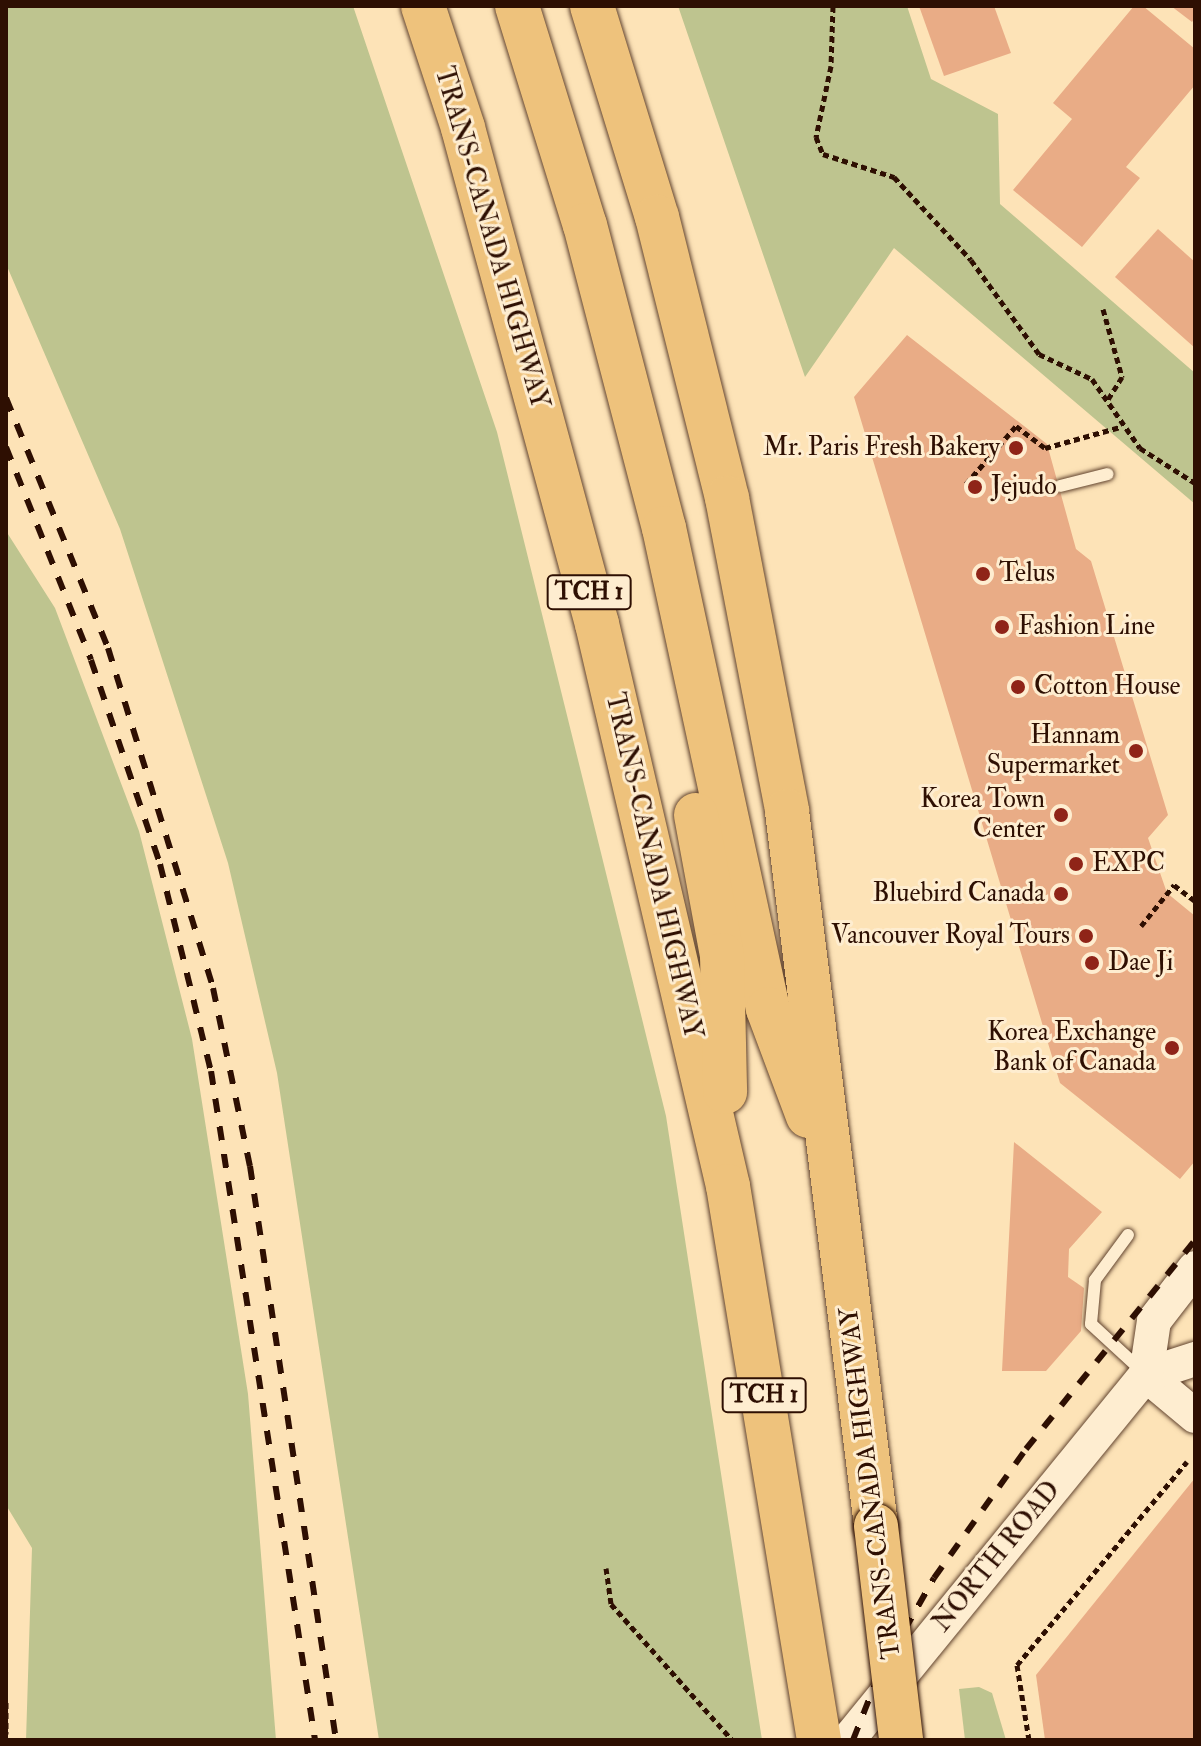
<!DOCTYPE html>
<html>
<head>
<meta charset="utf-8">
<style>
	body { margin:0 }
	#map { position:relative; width:1201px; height:1746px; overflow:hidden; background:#fde3b7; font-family:"IM FELL Double Pica",serif }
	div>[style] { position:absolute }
	.green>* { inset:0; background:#bec48f }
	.building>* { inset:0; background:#e9ac86 }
	.path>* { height:5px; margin-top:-2.5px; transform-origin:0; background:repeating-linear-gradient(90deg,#2e0f02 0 6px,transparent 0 10px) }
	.roads { filter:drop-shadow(0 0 2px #62442f) drop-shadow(0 0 2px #62442f) }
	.lane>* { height:12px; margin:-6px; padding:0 6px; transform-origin:6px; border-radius:6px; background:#feedd0 }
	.secondary>* { height:34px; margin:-17px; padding:0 17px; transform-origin:17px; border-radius:17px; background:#feedd0 }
	.highway>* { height:44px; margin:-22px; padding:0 22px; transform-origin:22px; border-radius:22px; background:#eec27c }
	.rail>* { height:6px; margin-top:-3px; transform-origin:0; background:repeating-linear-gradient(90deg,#2e0f02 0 14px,transparent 0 28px) }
	.bridges { filter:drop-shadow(0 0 2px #2e0f02) drop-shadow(0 0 2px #2e0f02) }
	.highway-bridge>* { height:44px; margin:-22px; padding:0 22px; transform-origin:22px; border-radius:22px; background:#eec27c }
	.dots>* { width:22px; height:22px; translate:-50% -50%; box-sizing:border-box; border:4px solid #feedd0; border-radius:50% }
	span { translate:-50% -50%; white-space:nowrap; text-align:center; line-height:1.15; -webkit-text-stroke:6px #feedd0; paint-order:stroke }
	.shield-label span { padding:2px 6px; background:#feedd0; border:2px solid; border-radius:6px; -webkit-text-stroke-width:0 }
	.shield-label { font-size:24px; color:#2e0f02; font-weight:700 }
	.street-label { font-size:26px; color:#2e0f02 }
	.poi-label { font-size:26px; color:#2e0f02 }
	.right { translate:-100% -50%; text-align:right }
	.left { translate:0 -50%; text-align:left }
	.frame { position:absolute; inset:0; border:8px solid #2e0f02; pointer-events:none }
</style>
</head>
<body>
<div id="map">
	<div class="green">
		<i style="clip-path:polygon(6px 6px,353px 6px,497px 432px,666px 1116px,762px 1740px,379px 1740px,277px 1073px,228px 863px,120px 529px,6px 264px)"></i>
		<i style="clip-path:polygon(678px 6px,907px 6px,931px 79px,998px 114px,1000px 204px,1195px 373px,1195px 504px,894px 248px,805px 377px)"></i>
		<i style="clip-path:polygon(6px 531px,55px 608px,139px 831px,192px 1039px,248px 1394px,276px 1740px,26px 1740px,32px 1548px,6px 1505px)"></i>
		<i style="clip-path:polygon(979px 1687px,992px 1693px,1006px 1740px,965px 1740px,959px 1689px)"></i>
	</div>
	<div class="building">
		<i style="clip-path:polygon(919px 6px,994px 6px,1011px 53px,944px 76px)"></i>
		<i style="clip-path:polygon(1134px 6px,1143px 6px,1195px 49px,1195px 85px,1126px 167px,1140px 178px,1082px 247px,1013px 190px,1072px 119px,1053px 103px)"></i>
		<i style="clip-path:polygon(1171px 6px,1195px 6px,1195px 18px,1192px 22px)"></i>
		<i style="clip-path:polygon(1158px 229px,1195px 262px,1195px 348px,1115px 277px)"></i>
		<i style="clip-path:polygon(907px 335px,1047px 444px,1076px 549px,1091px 561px,1168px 815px,1148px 838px,1167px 893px,1195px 916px,1195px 1161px,1180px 1179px,1060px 1083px,854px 397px)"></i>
		<i style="clip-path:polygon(1014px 1142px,1102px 1212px,1069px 1249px,1068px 1277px,1084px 1288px,1081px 1331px,1046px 1371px,1002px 1371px)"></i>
		<i style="clip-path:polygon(1195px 1478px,1195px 1740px,1045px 1740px,1036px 1675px)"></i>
	</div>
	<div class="path">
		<i style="left:833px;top:6px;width:60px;rotate:91.9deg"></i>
		<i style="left:831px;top:66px;width:73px;rotate:101.9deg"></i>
		<i style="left:816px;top:137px;width:18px;rotate:68deg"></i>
		<i style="left:823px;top:154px;width:75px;rotate:17.9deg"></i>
		<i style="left:894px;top:177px;width:113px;rotate:47.1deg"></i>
		<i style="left:971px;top:260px;width:116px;rotate:54.1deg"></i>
		<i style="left:1039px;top:354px;width:59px;rotate:25.3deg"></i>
		<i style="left:1092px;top:379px;width:84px;rotate:55.2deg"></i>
		<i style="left:1140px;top:448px;width:65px;rotate:32.5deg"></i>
		<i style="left:1103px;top:309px;width:71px;rotate:74.4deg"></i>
		<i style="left:1122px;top:377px;width:28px;rotate:122deg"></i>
		<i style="left:966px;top:484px;width:77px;rotate:-49.2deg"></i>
		<i style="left:1016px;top:426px;width:36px;rotate:37deg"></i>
		<i style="left:1045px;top:448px;width:78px;rotate:-15.6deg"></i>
		<i style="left:1141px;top:926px;width:53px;rotate:-51.2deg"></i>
		<i style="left:1174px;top:885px;width:26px;rotate:37deg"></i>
		<i style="left:606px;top:1568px;width:36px;rotate:82deg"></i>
		<i style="left:611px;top:1604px;width:182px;rotate:48.3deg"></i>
		<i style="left:6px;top:1702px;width:32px;rotate:90deg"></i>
		<i style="left:1029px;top:1740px;width:76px;rotate:-99.1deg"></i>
		<i style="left:1017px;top:1665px;width:265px;rotate:-50.1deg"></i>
	</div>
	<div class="roads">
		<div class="lane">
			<i style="left:1060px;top:486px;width:49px;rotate:-14deg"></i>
			<i style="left:1128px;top:1235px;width:56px;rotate:126.3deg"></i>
			<i style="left:1095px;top:1280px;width:44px;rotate:95.2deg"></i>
			<i style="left:1091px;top:1324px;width:71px;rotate:42.7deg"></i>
		</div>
		<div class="secondary">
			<i style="left:1146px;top:1375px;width:64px;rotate:39.9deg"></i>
			<i style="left:1146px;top:1375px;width:52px;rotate:-18.1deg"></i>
			<i style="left:848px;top:1740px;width:471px;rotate:-50.8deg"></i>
			<i style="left:1146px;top:1375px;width:55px;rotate:-81.6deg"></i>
			<i style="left:1154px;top:1321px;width:67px;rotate:-52.3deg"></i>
		</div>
		<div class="highway">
			<i style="left:423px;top:6px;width:128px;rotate:71.8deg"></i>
			<i style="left:463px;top:128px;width:514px;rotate:74.88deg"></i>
			<i style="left:597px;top:624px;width:577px;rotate:76.88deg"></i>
			<i style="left:728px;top:1186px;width:561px;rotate:80.67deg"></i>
			<i style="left:517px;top:6px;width:229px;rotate:72.8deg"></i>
			<i style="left:585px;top:225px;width:313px;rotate:75.4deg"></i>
			<i style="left:664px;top:528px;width:492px;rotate:77.8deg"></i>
			<i style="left:768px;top:1009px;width:114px;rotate:69.5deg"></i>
			<i style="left:592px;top:6px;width:221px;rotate:72.9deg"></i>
			<i style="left:657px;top:217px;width:290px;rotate:76deg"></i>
			<i style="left:727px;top:498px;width:319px;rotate:79.1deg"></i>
			<i style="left:787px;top:811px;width:721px;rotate:82.9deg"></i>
			<i style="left:696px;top:815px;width:142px;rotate:79.5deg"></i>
			<i style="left:722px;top:955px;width:137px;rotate:88.7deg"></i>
		</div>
	</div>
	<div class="rail">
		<i style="left:6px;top:398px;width:270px;rotate:67.8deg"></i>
		<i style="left:108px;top:648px;width:356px;rotate:72.8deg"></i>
		<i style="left:213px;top:988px;width:182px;rotate:78.3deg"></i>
		<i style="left:250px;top:1166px;width:580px;rotate:81.48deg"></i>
		<i style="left:6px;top:447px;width:229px;rotate:68.2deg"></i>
		<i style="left:91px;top:660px;width:215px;rotate:71.3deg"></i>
		<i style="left:160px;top:864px;width:213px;rotate:76.2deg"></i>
		<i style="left:211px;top:1071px;width:677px;rotate:81.16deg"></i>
		<i style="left:853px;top:1740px;width:66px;rotate:-68.5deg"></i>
		<i style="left:877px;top:1679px;width:116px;rotate:-60.6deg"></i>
		<i style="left:934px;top:1578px;width:158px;rotate:-54.5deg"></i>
		<i style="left:1026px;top:1449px;width:269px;rotate:-51deg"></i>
	</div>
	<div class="bridges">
		<div class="highway-bridge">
			<i style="left:876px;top:1526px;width:215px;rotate:83.3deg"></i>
		</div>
	</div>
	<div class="dots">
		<i style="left:1016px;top:448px;background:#8f2418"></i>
		<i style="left:975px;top:487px;background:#8f2418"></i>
		<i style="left:983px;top:574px;background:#8f2418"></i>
		<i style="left:1002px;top:627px;background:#8f2418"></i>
		<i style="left:1018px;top:687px;background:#8f2418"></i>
		<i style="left:1136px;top:751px;background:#8f2418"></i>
		<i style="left:1061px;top:815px;background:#8f2418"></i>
		<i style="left:1076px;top:864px;background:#8f2418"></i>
		<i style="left:1061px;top:894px;background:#8f2418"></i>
		<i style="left:1086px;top:936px;background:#8f2418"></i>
		<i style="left:1092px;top:963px;background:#8f2418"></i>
		<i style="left:1172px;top:1048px;background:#8f2418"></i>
	</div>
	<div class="shield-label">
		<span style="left:589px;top:592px">TCH 1</span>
		<span style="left:764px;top:1395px">TCH 1</span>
	</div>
	<div class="street-label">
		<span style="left:491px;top:238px;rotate:74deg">TRANS-CANADA HIGHWAY</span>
		<span style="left:653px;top:866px;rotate:77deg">TRANS-CANADA HIGHWAY</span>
		<span style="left:871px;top:1483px;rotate:-97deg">TRANS-CANADA HIGHWAY</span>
		<span style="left:997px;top:1557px;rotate:-51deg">NORTH ROAD</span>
	</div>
	<div class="poi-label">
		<span class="right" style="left:1000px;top:448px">Mr. Paris Fresh Bakery</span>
		<span class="left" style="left:991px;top:487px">Jejudo</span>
		<span class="left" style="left:999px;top:574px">Telus</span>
		<span class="left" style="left:1018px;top:627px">Fashion Line</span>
		<span class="left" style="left:1034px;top:687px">Cotton House</span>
		<span class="right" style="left:1120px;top:751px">Hannam<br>Supermarket</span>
		<span class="right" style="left:1045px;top:815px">Korea Town<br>Center</span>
		<span class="left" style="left:1092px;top:864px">EXPC</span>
		<span class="right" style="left:1045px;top:894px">Bluebird Canada</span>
		<span class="right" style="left:1070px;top:936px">Vancouver Royal Tours</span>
		<span class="left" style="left:1108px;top:963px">Dae Ji</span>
		<span class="right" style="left:1156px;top:1048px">Korea Exchange<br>Bank of Canada</span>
	</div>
	<div class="frame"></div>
</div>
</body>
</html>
